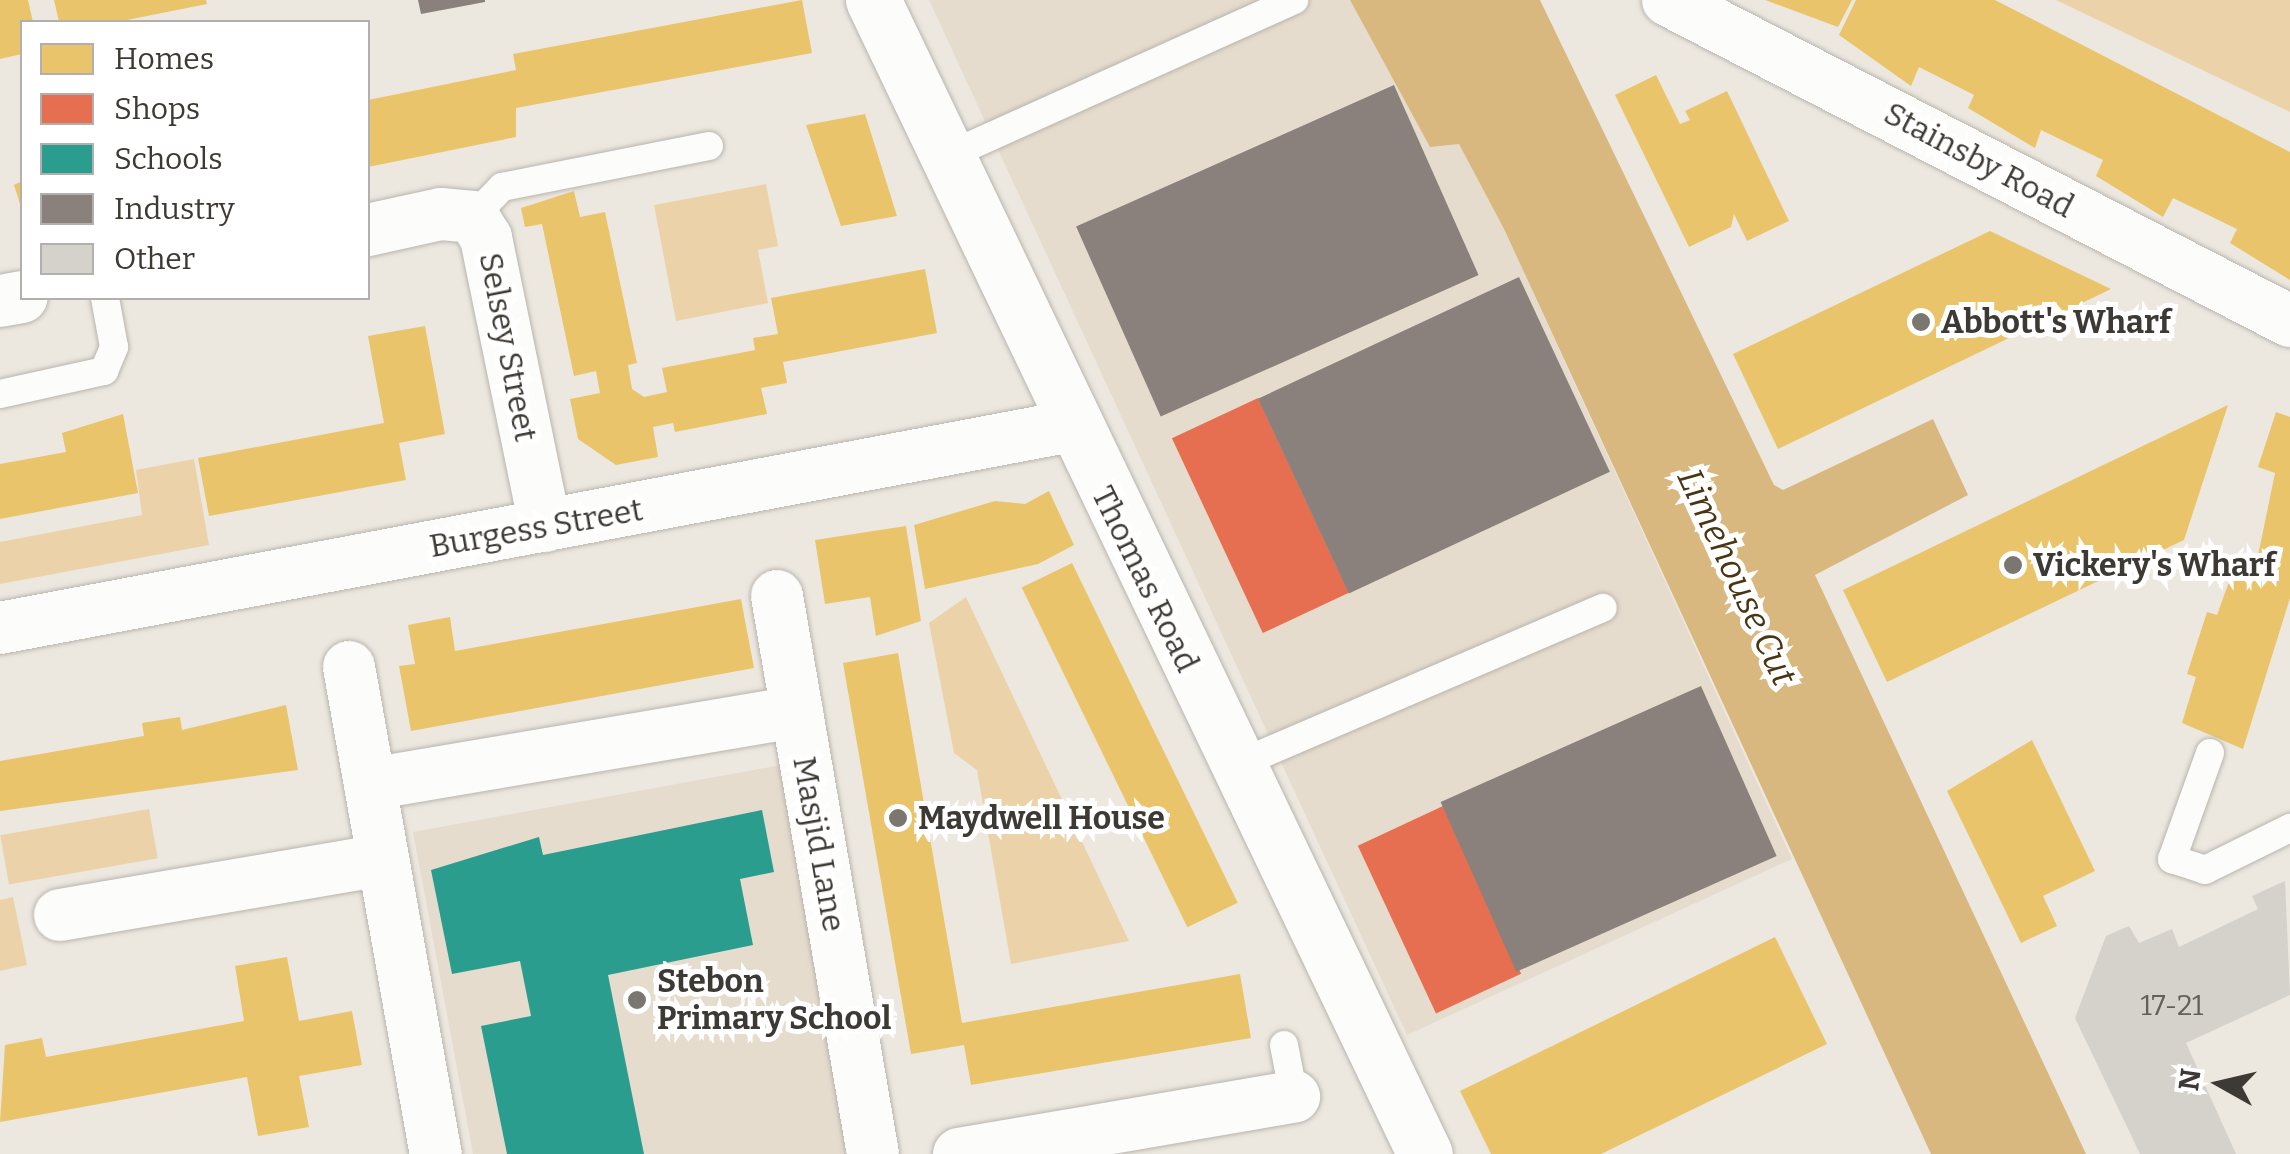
<!DOCTYPE html>
<html>
<head>
<meta charset="utf-8">
<style>
	body { margin:0 }
	#map { position:relative; width:2290px; height:1154px; overflow:hidden; background:#ece8e0; font-family:Bitter,serif }
	div>[style] { position:absolute }
	.built>* { inset:0; background:#e6dcce }
	.green>* { inset:0; background:#ebd2a8; transform-origin:0 0 }
	.water>* { inset:0; background:#d8b87f }
	.homes>* { inset:0; background:#e9c46a; transform-origin:0 0 }
	.shops>* { inset:0; background:#e76f51; transform-origin:0 0 }
	.schools>* { inset:0; background:#2a9d8f }
	.industry>* { inset:0; background:#8a817c; transform-origin:0 0 }
	.building>* { inset:0; background:#d5d1cb }
	.roads { filter:drop-shadow(0 0 2px #b9b5ae) drop-shadow(0 0 2px #b9b5ae) }
	.lane>* { height:28px; margin:-14px; padding:0 14px; transform-origin:14px; border-radius:14px; background:#fcfcfa }
	.street>* { height:52px; margin:-26px; padding:0 26px; transform-origin:26px; border-radius:26px; background:#fcfcfa }
	.secondary>* { height:55px; margin:-27.5px; padding:0 27.5px; transform-origin:27.5px; border-radius:27.5px; background:#fcfcfa }
	.dots>* { width:28px; height:28px; translate:-50% -50%; box-sizing:border-box; border:5px solid #fff; border-radius:50% }
	span { translate:-50% -50%; white-space:nowrap; text-align:center; line-height:1.15; -webkit-text-stroke:10px #fff; paint-order:stroke }
	.number-label { font-size:28px; color:#635f5a }
	.number-label span { -webkit-text-stroke-width:0 }
	.street-label { font-size:32px; color:#3d3934 }
	.poi-label { font-size:32px; color:#3d3934; font-weight:700 }
	.left { translate:0 -50%; text-align:left }
	.water-label { font-size:35px; color:#483513; font-style:italic }
	.legend { position:absolute; left:20px; top:20px; width:350px; height:280px; box-sizing:border-box; background:#fff; border:2px solid #b1b0ae; margin:0; padding:12px 18px; list-style:none; font-size:30px; color:#3d3934 }
	.legend li { display:flex; align-items:center; gap:20px; height:50px }
	.legend b { width:50px; border:2px solid #b1b0ae }
	.north { position:absolute; left:2170px; top:1034px; width:100px; height:100px; -webkit-text-stroke:8px #fff; paint-order:stroke; rotate:278deg; font-size:28px; font-weight:700; line-height:40px; text-align:center; color:#3d3934 }
	.north::after { content:''; display:block; margin:auto; width:35px; height:45px; background:#3d3934; clip-path:polygon(50% 0,100% 100%,50% 72%,0 100%) }
</style>
</head>
<body>
<div id="map">
	<div class="built">
		<i style="clip-path:polygon(929px 0,1350px 0,1459px 143px,1504px 229px,1792px 859px,1407px 1035px)"></i>
		<i style="clip-path:polygon(786px 764px,857px 1154px,473px 1154px,413px 832px)"></i>
	</div>
	<div class="green">
		<i style="clip-path:polygon(2056px 0,2290px 0,2290px 112px)"></i>
		<i style="clip-path:polygon(766px 184px,778px 246px,758px 250px,768px 303px,676px 321px,654px 205px)"></i>
		<i style="clip-path:polygon(194px 459px,209px 545px,0 584px,0 542px,142px 515px,136px 470px)"></i>
		<i style="clip-path:polygon(966px 597px,1129px 941px,1011px 964px,977px 770px,954px 753px,929px 623px)"></i>
		<i style="left:149px;top:809px;width:50px;height:151px;rotate:80deg"></i>
		<i style="clip-path:polygon(13px 897px,27px 965px,0 971px,0 900px)"></i>
	</div>
	<div class="water">
		<i style="clip-path:polygon(1350px 0,1540px 0,1774px 485px,1783px 490px,1933px 419px,1968px 495px,1815px 575px,2086px 1154px,1931px 1154px,1504px 229px,1459px 144px,1430px 147px)"></i>
	</div>
	<div class="homes">
		<i style="clip-path:polygon(0 0,28px 0,33px 22px,22px 22px,22px 54px,0 59px)"></i>
		<i style="clip-path:polygon(54px 0,206px 0,207px 4px,117px 22px,59px 22px)"></i>
		<i style="clip-path:polygon(802px 0,812px 53px,516px 108px,516px 137px,368px 167px,368px 100px,516px 70px,513px 54px)"></i>
		<i style="clip-path:polygon(1765px 0,1852px 0,1838px 27px)"></i>
		<i style="clip-path:polygon(1856px 0,1995px 0,2290px 152px,2290px 280px,2230px 243px,2237px 229px,2173px 198px,2163px 217px,2096px 176px,2103px 160px,2041px 130px,2035px 148px,1968px 108px,1974px 95px,1919px 67px,1911px 86px,1839px 35px)"></i>
		<i style="clip-path:polygon(1656px 75px,1680px 124px,1690px 120px,1685px 111px,1727px 91px,1789px 221px,1747px 241px,1734px 214px,1731px 227px,1689px 247px,1615px 95px)"></i>
		<i style="clip-path:polygon(865px 114px,897px 216px,841px 226px,806px 125px)"></i>
		<i style="clip-path:polygon(22px 181px,22px 210px,14px 185px)"></i>
		<i style="clip-path:polygon(574px 191px,580px 217px,605px 212px,637px 363px,628px 365px,632px 389px,644px 397px,667px 392px,662px 368px,755px 350px,753px 338px,778px 334px,771px 298px,925px 269px,937px 333px,783px 362px,787px 383px,761px 388px,767px 414px,675px 432px,673px 423px,653px 427px,658px 457px,616px 465px,578px 439px,570px 399px,600px 393px,596px 371px,574px 376px,542px 224px,525px 227px,521px 208px)"></i>
		<i style="clip-path:polygon(1990px 231px,2111px 289px,1778px 449px,1733px 354px)"></i>
		<i style="clip-path:polygon(425px 326px,445px 434px,399px 443px,406px 480px,209px 516px,198px 458px,384px 423px,368px 336px)"></i>
		<i style="clip-path:polygon(2228px 405px,2184px 540px,1887px 682px,1843px 590px)"></i>
		<i style="clip-path:polygon(2276px 412px,2290px 417px,2290px 598px,2243px 749px,2182px 723px,2196px 677px,2187px 674px,2207px 612px,2217px 615px,2234px 568px,2254px 575px,2275px 473px,2258px 467px)"></i>
		<i style="clip-path:polygon(123px 414px,138px 493px,0 519px,0 464px,66px 452px,62px 433px)"></i>
		<i style="clip-path:polygon(1049px 491px,1074px 545px,1038px 564px,925px 589px,914px 525px,995px 501px,1025px 504px)"></i>
		<i style="clip-path:polygon(906px 526px,921px 621px,876px 636px,870px 597px,825px 604px,815px 540px)"></i>
		<i style="left:1072px;top:563px;width:378px;height:56px;rotate:64deg"></i>
		<i style="clip-path:polygon(741px 599px,754px 668px,411px 731px,399px 666px,415px 664px,408px 625px,450px 617px,455px 651px)"></i>
		<i style="clip-path:polygon(898px 653px,962px 1023px,1240px 974px,1251px 1038px,971px 1085px,964px 1045px,911px 1054px,843px 663px)"></i>
		<i style="clip-path:polygon(286px 705px,298px 770px,0 811px,0 761px,144px 736px,142px 723px,180px 717px,182px 730px)"></i>
		<i style="clip-path:polygon(2032px 740px,2095px 871px,2043px 896px,2057px 926px,2021px 943px,1947px 791px)"></i>
		<i style="clip-path:polygon(1775px 937px,1827px 1044px,1601px 1154px,1491px 1154px,1460px 1091px)"></i>
		<i style="clip-path:polygon(287px 957px,299px 1021px,352px 1011px,362px 1065px,299px 1076px,309px 1127px,258px 1136px,247px 1077px,0 1122px,5px 1045px,42px 1038px,46px 1057px,244px 1021px,235px 966px)"></i>
	</div>
	<div class="shops">
		<i style="left:1258px;top:398px;width:215px;height:95px;rotate:65deg"></i>
		<i style="left:1443px;top:806px;width:185px;height:94px;rotate:65deg"></i>
	</div>
	<div class="schools">
		<i style="clip-path:polygon(762px 810px,774px 872px,740px 879px,753px 945px,608px 975px,644px 1154px,507px 1154px,481px 1026px,531px 1016px,520px 961px,452px 974px,431px 870px,539px 837px,543px 855px)"></i>
	</div>
	<div class="industry">
		<i style="clip-path:polygon(418px 0,485px 0,485px 2px,421px 14px)"></i>
		<i style="left:1394px;top:85px;width:208px;height:348px;rotate:66deg"></i>
		<i style="left:1519px;top:277px;width:215px;height:288px;rotate:65deg"></i>
		<i style="left:1701px;top:686px;width:186px;height:285px;rotate:66deg"></i>
	</div>
	<div class="building">
		<i style="clip-path:polygon(2285px 881px,2290px 995px,2186px 1043px,2236px 1154px,2140px 1154px,2075px 1018px,2106px 936px,2129px 926px,2139px 943px,2172px 929px,2179px 947px,2258px 909px,2252px 896px)"></i>
	</div>
	<div class="roads">
		<div class="lane">
			<i style="left:945px;top:157px;width:383px;rotate:-24.2deg"></i>
			<i style="left:473px;top:217px;width:42px;rotate:-46deg"></i>
			<i style="left:502px;top:187px;width:211px;rotate:-11.2deg"></i>
			<i style="left:0;top:394px;width:107px;rotate:-12.5deg"></i>
			<i style="left:104px;top:371px;width:26px;rotate:-67deg"></i>
			<i style="left:114px;top:347px;width:50px;rotate:-100.4deg"></i>
			<i style="left:2210px;top:753px;width:113px;rotate:109.7deg"></i>
			<i style="left:2172px;top:859px;width:35px;rotate:18deg"></i>
			<i style="left:2205px;top:870px;width:95px;rotate:-26.3deg"></i>
			<i style="left:1236px;top:765px;width:399px;rotate:-23.2deg"></i>
			<i style="left:1284px;top:1045px;width:53px;rotate:79.1deg"></i>
		</div>
		<div class="street">
			<i style="left:1668px;top:0;width:700px;rotate:27.3deg"></i>
			<i style="left:368px;top:230px;width:75px;rotate:-12.4deg"></i>
			<i style="left:441px;top:214px;width:32px;rotate:5deg"></i>
			<i style="left:473px;top:217px;width:25px;rotate:58deg"></i>
			<i style="left:486px;top:238px;width:294px;rotate:78.4deg"></i>
			<i style="left:0;top:301px;width:22px;rotate:-10deg"></i>
			<i style="left:777px;top:596px;width:566px;rotate:80.24deg"></i>
			<i style="left:0;top:628px;width:1090px;rotate:-10.68deg"></i>
			<i style="left:349px;top:667px;width:495px;rotate:79.9deg"></i>
			<i style="left:370px;top:784px;width:433px;rotate:-9.6deg"></i>
			<i style="left:60px;top:915px;width:327px;rotate:-9.7deg"></i>
			<i style="left:959px;top:1154px;width:340px;rotate:-9.7deg"></i>
		</div>
		<div class="secondary">
			<i style="left:873px;top:0;width:1279px;rotate:64.44deg"></i>
		</div>
	</div>
	<div class="dots">
		<i style="left:1921px;top:322px;background:#7a7670"></i>
		<i style="left:2013px;top:565px;background:#7a7670"></i>
		<i style="left:898px;top:818px;background:#7a7670"></i>
		<i style="left:637px;top:1000px;background:#7a7670"></i>
	</div>
	<div class="number-label">
		<span style="left:2172px;top:1006px">17-21</span>
	</div>
	<div class="street-label">
		<span style="left:1979px;top:160px;rotate:28deg">Stainsby Road</span>
		<span style="left:508px;top:347px;rotate:79deg">Selsey Street</span>
		<span style="left:536px;top:528px;rotate:-10deg">Burgess Street</span>
		<span style="left:1145px;top:579px;rotate:64deg">Thomas Road</span>
		<span style="left:819px;top:844px;rotate:80deg">Masjid Lane</span>
	</div>
	<div class="poi-label">
		<span class="left" style="left:1941px;top:322px">Abbott's Wharf</span>
		<span class="left" style="left:2033px;top:565px">Vickery's Wharf</span>
		<span class="left" style="left:918px;top:818px">Maydwell House</span>
		<span class="left" style="left:657px;top:1000px">Stebon<br>Primary School</span>
	</div>
	<div class="water-label">
		<span style="left:1737px;top:577px;rotate:65deg">Limehouse Cut</span>
	</div>
	<ul class="legend">
	<li><b style="height:28px;background:#e9c46a"></b>Homes</li>
	<li><b style="height:28px;background:#e76f51"></b>Shops</li>
	<li><b style="height:28px;background:#2a9d8f"></b>Schools</li>
	<li><b style="height:28px;background:#8a817c"></b>Industry</li>
	<li><b style="height:28px;background:#d5d1cb"></b>Other</li>
	</ul>
	<div class="north">N</div>
</div>
</body>
</html>
